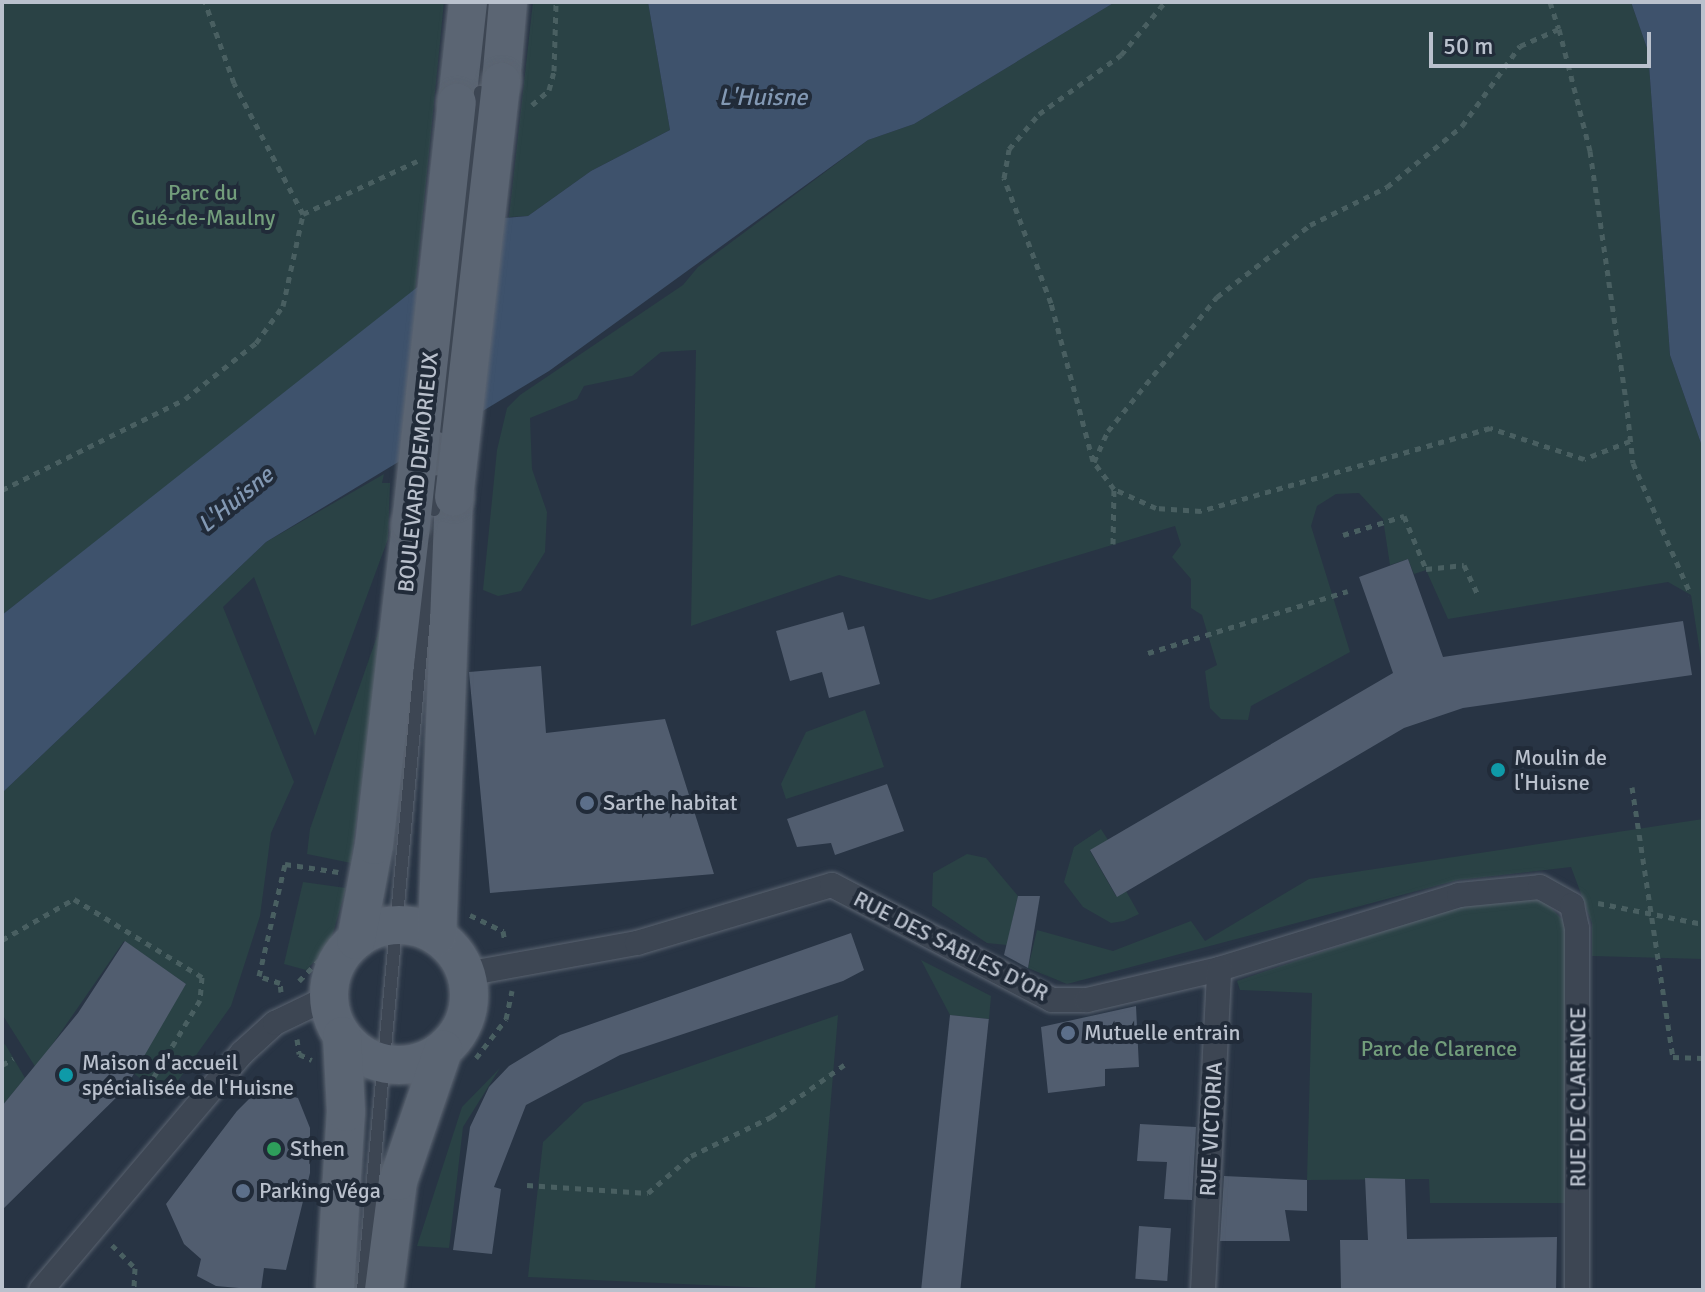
<!DOCTYPE html>
<html>
<head>
<meta charset="utf-8">
<style>
	body { margin:0 }
	#map { position:relative; width:1705px; height:1292px; overflow:hidden; background:#283444; font-family:Signika,sans-serif }
	div>[style] { position:absolute }
	.green>* { inset:0; background:#2a4245 }
	.water>* { inset:0; background:#3e526c }
	.building>* { inset:0; background:#515d6f; transform-origin:0 0 }
	.path>* { height:5px; margin-top:-2.5px; transform-origin:0; background:repeating-linear-gradient(90deg,#495f61 0 6px,transparent 0 12px) }
	.roads { filter:drop-shadow(0 0 2px #5b6471) drop-shadow(0 0 2px #5b6471) }
	.service>* { height:12px; margin:-6px; padding:0 6px; transform-origin:6px; border-radius:6px; background:#3d4653 }
	.minor>* { height:24px; margin:-12px; padding:0 12px; transform-origin:12px; border-radius:12px; background:#3d4653 }
	.primary>* { height:38px; margin:-19px; padding:0 19px; transform-origin:19px; border-radius:19px; background:#5b6573 }
	.primary>.ring { margin:-19px; padding:0; box-sizing:content-box; background:none; border:38px solid #5b6573; border-radius:50% }
	.bridges { filter:drop-shadow(0 0 2px #5b6471) drop-shadow(0 0 2px #5b6471) }
	.service-bridge>* { height:12px; margin:-6px; padding:0 6px; transform-origin:6px; border-radius:6px; background:#3d4653 }
	.primary-bridge>* { height:38px; margin:-19px; padding:0 19px; transform-origin:19px; border-radius:19px; background:#5b6573 }
	.dots>* { width:22px; height:22px; translate:-50% -50%; box-sizing:border-box; border:4px solid #212b39; border-radius:50% }
	span { translate:-50% -50%; white-space:nowrap; text-align:center; line-height:1.15; -webkit-text-stroke:8px #212b39; paint-order:stroke }
	.park-label { font-size:22px; color:#729d7b }
	.street-label { font-size:22px; color:#bac1cd }
	.poi-label { font-size:22px; color:#bac1cd }
	.left { translate:0 -50%; text-align:left }
	.water-label { font-size:24px; color:#8298b3; font-style:italic }
	.frame { position:absolute; inset:0; border:4px solid #bac1cd; pointer-events:none }
	.scale { position:absolute; left:1429px; top:32px; width:222px; height:36px; box-sizing:border-box; border:4px solid #bac1cd; border-top:0; padding-left:10px; font-size:24px; line-height:28px; white-space:nowrap; color:#bac1cd; -webkit-text-stroke:6px #212b39; paint-order:stroke }
</style>
</head>
<body>
<div id="map">
	<div class="green">
		<i style="clip-path:polygon(2px 2px,444px 2px,415px 292px,2px 615px)"></i>
		<i style="clip-path:polygon(533px 2px,648px 2px,670px 130px,591px 171px,528px 216px,509px 217px)"></i>
		<i style="clip-path:polygon(1115px 2px,1631px 2px,1648px 51px,1670px 355px,1703px 449px,1703px 671px,1691px 595px,1668px 582px,1448px 619px,1426px 570px,1414px 574px,1408px 559px,1390px 565px,1383px 519px,1359px 493px,1336px 494px,1317px 506px,1311px 526px,1350px 652px,1251px 706px,1248px 720px,1221px 719px,1210px 708px,1205px 671px,1217px 665px,1202px 615px,1191px 608px,1191px 579px,1172px 557px,1181px 545px,1175px 526px,930px 600px,839px 575px,691px 626px,696px 350px,661px 352px,632px 376px,584px 386px,577px 399px,530px 418px,532px 469px,547px 512px,545px 552px,521px 591px,498px 596px,483px 590px,497px 450px,507px 408px,520px 395px,683px 285px,698px 267px,868px 140px,914px 124px)"></i>
		<i style="clip-path:polygon(384px 474px,382px 483px,390px 483px,388px 539px,315px 736px,254px 577px,223px 607px,294px 782px,271px 833px,260px 916px,231px 1006px,165px 1099px,131px 1071px,186px 984px,124px 941px,36px 1068px,2px 1014px,2px 793px,266px 542px)"></i>
		<i style="clip-path:polygon(383px 619px,351px 863px,307px 854px,310px 829px)"></i>
		<i style="clip-path:polygon(865px 710px,884px 767px,786px 799px,781px 784px,806px 732px)"></i>
		<i style="clip-path:polygon(1703px 819px,1703px 959px,1592px 956px,1592px 923px,1571px 867px,1458px 880px,1067px 984px,1028px 968px,1037px 930px,1113px 951px,1191px 921px,1205px 941px,1309px 879px)"></i>
		<i style="clip-path:polygon(1101px 829px,1108px 840px,1090px 851px,1116px 896px,1126px 891px,1139px 914px,1124px 921px,1111px 923px,1083px 907px,1064px 882px,1074px 847px)"></i>
		<i style="clip-path:polygon(967px 854px,986px 858px,1018px 896px,1007px 945px,987px 943px,932px 906px,933px 873px)"></i>
		<i style="clip-path:polygon(303px 882px,346px 888px,329px 947px,306px 970px,284px 964px)"></i>
		<i style="clip-path:polygon(1538px 895px,1563px 920px,1570px 948px,1572px 1203px,1430px 1203px,1429px 1179px,1307px 1180px,1312px 993px,1240px 990px,1237px 981px,1465px 903px)"></i>
		<i style="clip-path:polygon(921px 960px,991px 996px,989px 1019px,950px 1015px)"></i>
		<i style="clip-path:polygon(838px 1015px,815px 1290px,528px 1277px,543px 1142px,584px 1103px)"></i>
		<i style="clip-path:polygon(5px 1044px,25px 1078px,2px 1106px,2px 1046px)"></i>
		<i style="clip-path:polygon(500px 1068px,463px 1127px,449px 1248px,417px 1246px,462px 1107px)"></i>
	</div>
	<div class="water">
		<i style="clip-path:polygon(648px 2px,1115px 2px,914px 124px,868px 140px,549px 371px,266px 542px,2px 793px,2px 615px,505px 218px,528px 216px,591px 171px,670px 130px)"></i>
		<i style="clip-path:polygon(1631px 2px,1703px 2px,1703px 449px,1670px 355px,1648px 51px)"></i>
	</div>
	<div class="building">
		<i style="clip-path:polygon(1408px 559px,1443px 657px,1683px 621px,1692px 675px,1463px 708px,1404px 728px,1117px 897px,1090px 850px,1393px 673px,1359px 577px)"></i>
		<i style="clip-path:polygon(843px 612px,848px 630px,864px 626px,880px 684px,829px 698px,822px 672px,790px 681px,776px 631px)"></i>
		<i style="clip-path:polygon(541px 666px,546px 733px,665px 719px,714px 874px,490px 893px,469px 672px)"></i>
		<i style="clip-path:polygon(887px 784px,904px 831px,835px 855px,831px 843px,797px 847px,787px 819px)"></i>
		<i style="clip-path:polygon(1018px 896px,1040px 896px,1028px 968px,1004px 955px)"></i>
		<i style="clip-path:polygon(851px 933px,864px 970px,843px 981px,620px 1055px,526px 1105px,494px 1187px,501px 1189px,492px 1254px,453px 1250px,470px 1127px,489px 1087px,509px 1066px,560px 1035px)"></i>
		<i style="clip-path:polygon(125px 941px,186px 984px,125px 1089px,2px 1210px,2px 1106px,78px 1013px)"></i>
		<i style="clip-path:polygon(1136px 1006px,1139px 1067px,1105px 1069px,1105px 1086px,1048px 1093px,1041px 1027px)"></i>
		<i style="left:950px;top:1015px;width:39px;height:277px;rotate:6deg"></i>
		<i style="clip-path:polygon(274px 1092px,298px 1098px,310px 1128px,310px 1173px,286px 1270px,264px 1268px,261px 1290px,216px 1286px,197px 1276px,201px 1259px,184px 1244px,166px 1204px,237px 1111px,251px 1097px)"></i>
		<i style="clip-path:polygon(1140px 1124px,1196px 1127px,1192px 1200px,1164px 1199px,1167px 1162px,1137px 1161px)"></i>
		<i style="clip-path:polygon(1224px 1176px,1307px 1180px,1307px 1211px,1285px 1210px,1290px 1241px,1220px 1241px)"></i>
		<i style="clip-path:polygon(1365px 1178px,1405px 1179px,1407px 1239px,1557px 1237px,1556px 1290px,1341px 1290px,1340px 1240px,1368px 1240px)"></i>
		<i style="left:1139px;top:1226px;width:32px;height:53px;rotate:4deg"></i>
	</div>
	<div class="path">
		<i style="left:1550px;top:2px;width:28px;rotate:72deg"></i>
		<i style="left:532px;top:105px;width:23px;rotate:-41deg"></i>
		<i style="left:549px;top:90px;width:20px;rotate:-75deg"></i>
		<i style="left:554px;top:71px;width:69px;rotate:-88.3deg"></i>
		<i style="left:303px;top:214px;width:126px;rotate:-24.9deg"></i>
		<i style="left:1630px;top:441px;width:49px;rotate:158.6deg"></i>
		<i style="left:1584px;top:459px;width:99px;rotate:-161.7deg"></i>
		<i style="left:1490px;top:428px;width:301px;rotate:164deg"></i>
		<i style="left:1201px;top:511px;width:45px;rotate:-176.2deg"></i>
		<i style="left:1156px;top:508px;width:46px;rotate:-155.7deg"></i>
		<i style="left:1114px;top:489px;width:34px;rotate:-127deg"></i>
		<i style="left:1094px;top:462px;width:34px;rotate:-66deg"></i>
		<i style="left:1108px;top:431px;width:173px;rotate:-50.9deg"></i>
		<i style="left:1217px;top:297px;width:118px;rotate:-37.7deg"></i>
		<i style="left:1310px;top:225px;width:86px;rotate:-26.3deg"></i>
		<i style="left:1387px;top:187px;width:97px;rotate:-39.1deg"></i>
		<i style="left:1462px;top:126px;width:99px;rotate:-54.1deg"></i>
		<i style="left:1520px;top:46px;width:43px;rotate:-23.6deg"></i>
		<i style="left:1559px;top:29px;width:126px;rotate:75.7deg"></i>
		<i style="left:1590px;top:151px;width:252px;rotate:81.8deg"></i>
		<i style="left:1626px;top:400px;width:63px;rotate:83.7deg"></i>
		<i style="left:1633px;top:463px;width:144px;rotate:66.3deg"></i>
		<i style="left:1093px;top:461px;width:163px;rotate:-104.9deg"></i>
		<i style="left:1051px;top:303px;width:134px;rotate:-110.6deg"></i>
		<i style="left:1004px;top:178px;width:29px;rotate:-80deg"></i>
		<i style="left:1009px;top:149px;width:46px;rotate:-49.4deg"></i>
		<i style="left:1039px;top:114px;width:101px;rotate:-35.7deg"></i>
		<i style="left:1121px;top:55px;width:69px;rotate:-50.3deg"></i>
		<i style="left:2px;top:490px;width:204px;rotate:-26.4deg"></i>
		<i style="left:185px;top:399px;width:90px;rotate:-38.3deg"></i>
		<i style="left:256px;top:343px;width:46px;rotate:-53.9deg"></i>
		<i style="left:283px;top:306px;width:94px;rotate:-77.7deg"></i>
		<i style="left:303px;top:214px;width:148px;rotate:-117.8deg"></i>
		<i style="left:234px;top:83px;width:86px;rotate:-109.7deg"></i>
		<i style="left:1343px;top:535px;width:64px;rotate:-17.3deg"></i>
		<i style="left:1404px;top:516px;width:57px;rotate:67.5deg"></i>
		<i style="left:1426px;top:569px;width:38px;rotate:-6deg"></i>
		<i style="left:1464px;top:565px;width:31px;rotate:65deg"></i>
		<i style="left:1113px;top:544px;width:55px;rotate:-89deg"></i>
		<i style="left:1148px;top:653px;width:209px;rotate:-17.2deg"></i>
		<i style="left:1632px;top:787px;width:273px;rotate:81.4deg"></i>
		<i style="left:1673px;top:1057px;width:30px;rotate:2deg"></i>
		<i style="left:1598px;top:903px;width:107px;rotate:11.3deg"></i>
		<i style="left:470px;top:915px;width:37px;rotate:26deg"></i>
		<i style="left:503px;top:931px;width:11px;rotate:80deg"></i>
		<i style="left:2px;top:940px;width:83px;rotate:-29.7deg"></i>
		<i style="left:74px;top:899px;width:150px;rotate:31.4deg"></i>
		<i style="left:202px;top:977px;width:23px;rotate:95deg"></i>
		<i style="left:200px;top:1000px;width:99px;rotate:121deg"></i>
		<i style="left:299px;top:981px;width:42px;rotate:-46deg"></i>
		<i style="left:281px;top:992px;width:9px;rotate:-96deg"></i>
		<i style="left:280px;top:983px;width:22px;rotate:-162deg"></i>
		<i style="left:259px;top:976px;width:115px;rotate:-76.9deg"></i>
		<i style="left:285px;top:864px;width:54px;rotate:8.6deg"></i>
		<i style="left:297px;top:1039px;width:15px;rotate:82deg"></i>
		<i style="left:299px;top:1054px;width:14px;rotate:25deg"></i>
		<i style="left:476px;top:1058px;width:49px;rotate:-52.4deg"></i>
		<i style="left:506px;top:1019px;width:29px;rotate:-78deg"></i>
		<i style="left:2px;top:1065px;width:13px;rotate:-29deg"></i>
		<i style="left:527px;top:1185px;width:121px;rotate:3.8deg"></i>
		<i style="left:648px;top:1193px;width:57px;rotate:-40.7deg"></i>
		<i style="left:691px;top:1156px;width:89px;rotate:-26deg"></i>
		<i style="left:771px;top:1117px;width:90px;rotate:-35.5deg"></i>
		<i style="left:112px;top:1245px;width:33px;rotate:45deg"></i>
		<i style="left:135px;top:1268px;width:22px;rotate:93deg"></i>
	</div>
	<div class="roads">
		<div class="service">
			<i style="left:480px;top:92px;width:90px;rotate:-84.3deg"></i>
			<i style="left:363px;top:1290px;width:783px;rotate:-84.8deg"></i>
		</div>
		<div class="minor">
			<i style="left:466px;top:974px;width:174px;rotate:-10.3deg"></i>
			<i style="left:637px;top:943px;width:203px;rotate:-16.6deg"></i>
			<i style="left:832px;top:885px;width:248px;rotate:27.6deg"></i>
			<i style="left:1052px;top:1000px;width:35px"></i>
			<i style="left:1087px;top:1000px;width:136px;rotate:-13.2deg"></i>
			<i style="left:1219px;top:969px;width:251px;rotate:-17.1deg"></i>
			<i style="left:1459px;top:895px;width:81px;rotate:-5.6deg"></i>
			<i style="left:1540px;top:887px;width:37px;rotate:29deg"></i>
			<i style="left:1572px;top:905px;width:24px;rotate:78deg"></i>
			<i style="left:1577px;top:928px;width:362px;rotate:90deg"></i>
			<i style="left:41px;top:1290px;width:311px;rotate:-49.7deg"></i>
			<i style="left:242px;top:1053px;width:45px;rotate:-42.3deg"></i>
			<i style="left:275px;top:1023px;width:60px;rotate:-25.7deg"></i>
			<i style="left:1203px;top:1290px;width:321px;rotate:-87.1deg"></i>
		</div>
		<div class="primary">
			<i style="left:501px;top:82px;width:80px;rotate:-85deg"></i>
			<i style="left:457px;top:102px;width:101px;rotate:-83.7deg"></i>
			<i class="ring" style="left:329px;top:925px;width:102px;height:102px"></i>
			<i style="left:437px;top:936px;width:439px;rotate:-87.8deg"></i>
			<i style="left:356px;top:940px;width:97px;rotate:-79.3deg"></i>
			<i style="left:374px;top:845px;width:323px;rotate:-83.4deg"></i>
			<i style="left:335px;top:1290px;width:178px;rotate:-86.5deg"></i>
			<i style="left:346px;top:1112px;width:76px;rotate:-93deg"></i>
			<i style="left:384px;top:1290px;width:110px;rotate:-82.7deg"></i>
			<i style="left:398px;top:1181px;width:139px;rotate:-71deg"></i>
		</div>
	</div>
	<div class="bridges">
		<div class="service-bridge">
			<i style="left:443px;top:427px;width:337px;rotate:-83.7deg"></i>
			<i style="left:434px;top:510px;width:29px;rotate:-84deg"></i>
		</div>
		<div class="primary-bridge">
			<i style="left:454px;top:497px;width:418px;rotate:-83.5deg"></i>
			<i style="left:411px;top:524px;width:424px;rotate:-83.8deg"></i>
		</div>
	</div>
	<div class="dots">
		<i style="left:1498px;top:770px;background:#0f9aa8"></i>
		<i style="left:587px;top:803px;background:#5c6f8a"></i>
		<i style="left:1068px;top:1033px;background:#5c6f8a"></i>
		<i style="left:66px;top:1075px;background:#0f9aa8"></i>
		<i style="left:274px;top:1149px;background:#2e9e5b"></i>
		<i style="left:243px;top:1191px;background:#5c6f8a"></i>
	</div>
	<div class="park-label">
		<span style="left:203px;top:205px">Parc du<br>Gué-de-Maulny</span>
		<span style="left:1439px;top:1049px">Parc de Clarence</span>
	</div>
	<div class="street-label">
		<span style="left:418px;top:472px;rotate:-84deg">BOULEVARD DEMORIEUX</span>
		<span style="left:951px;top:946px;rotate:27deg">RUE DES SABLES D'OR</span>
		<span style="left:1578px;top:1097px;rotate:-90deg">RUE DE CLARENCE</span>
		<span style="left:1211px;top:1129px;rotate:-87deg">RUE VICTORIA</span>
	</div>
	<div class="poi-label">
		<span class="left" style="left:1514px;top:770px">Moulin de<br>l'Huisne</span>
		<span class="left" style="left:603px;top:803px">Sarthe habitat</span>
		<span class="left" style="left:1084px;top:1033px">Mutuelle entrain</span>
		<span class="left" style="left:82px;top:1075px">Maison d'accueil<br>spécialisée de l'Huisne</span>
		<span class="left" style="left:290px;top:1149px">Sthen</span>
		<span class="left" style="left:259px;top:1191px">Parking Véga</span>
	</div>
	<div class="water-label">
		<span style="left:763px;top:98px">L'Huisne</span>
		<span style="left:236px;top:500px;rotate:-39deg">L'Huisne</span>
	</div>
	<div class="frame"></div>
	<div class="scale">50 m</div>
</div>
</body>
</html>
